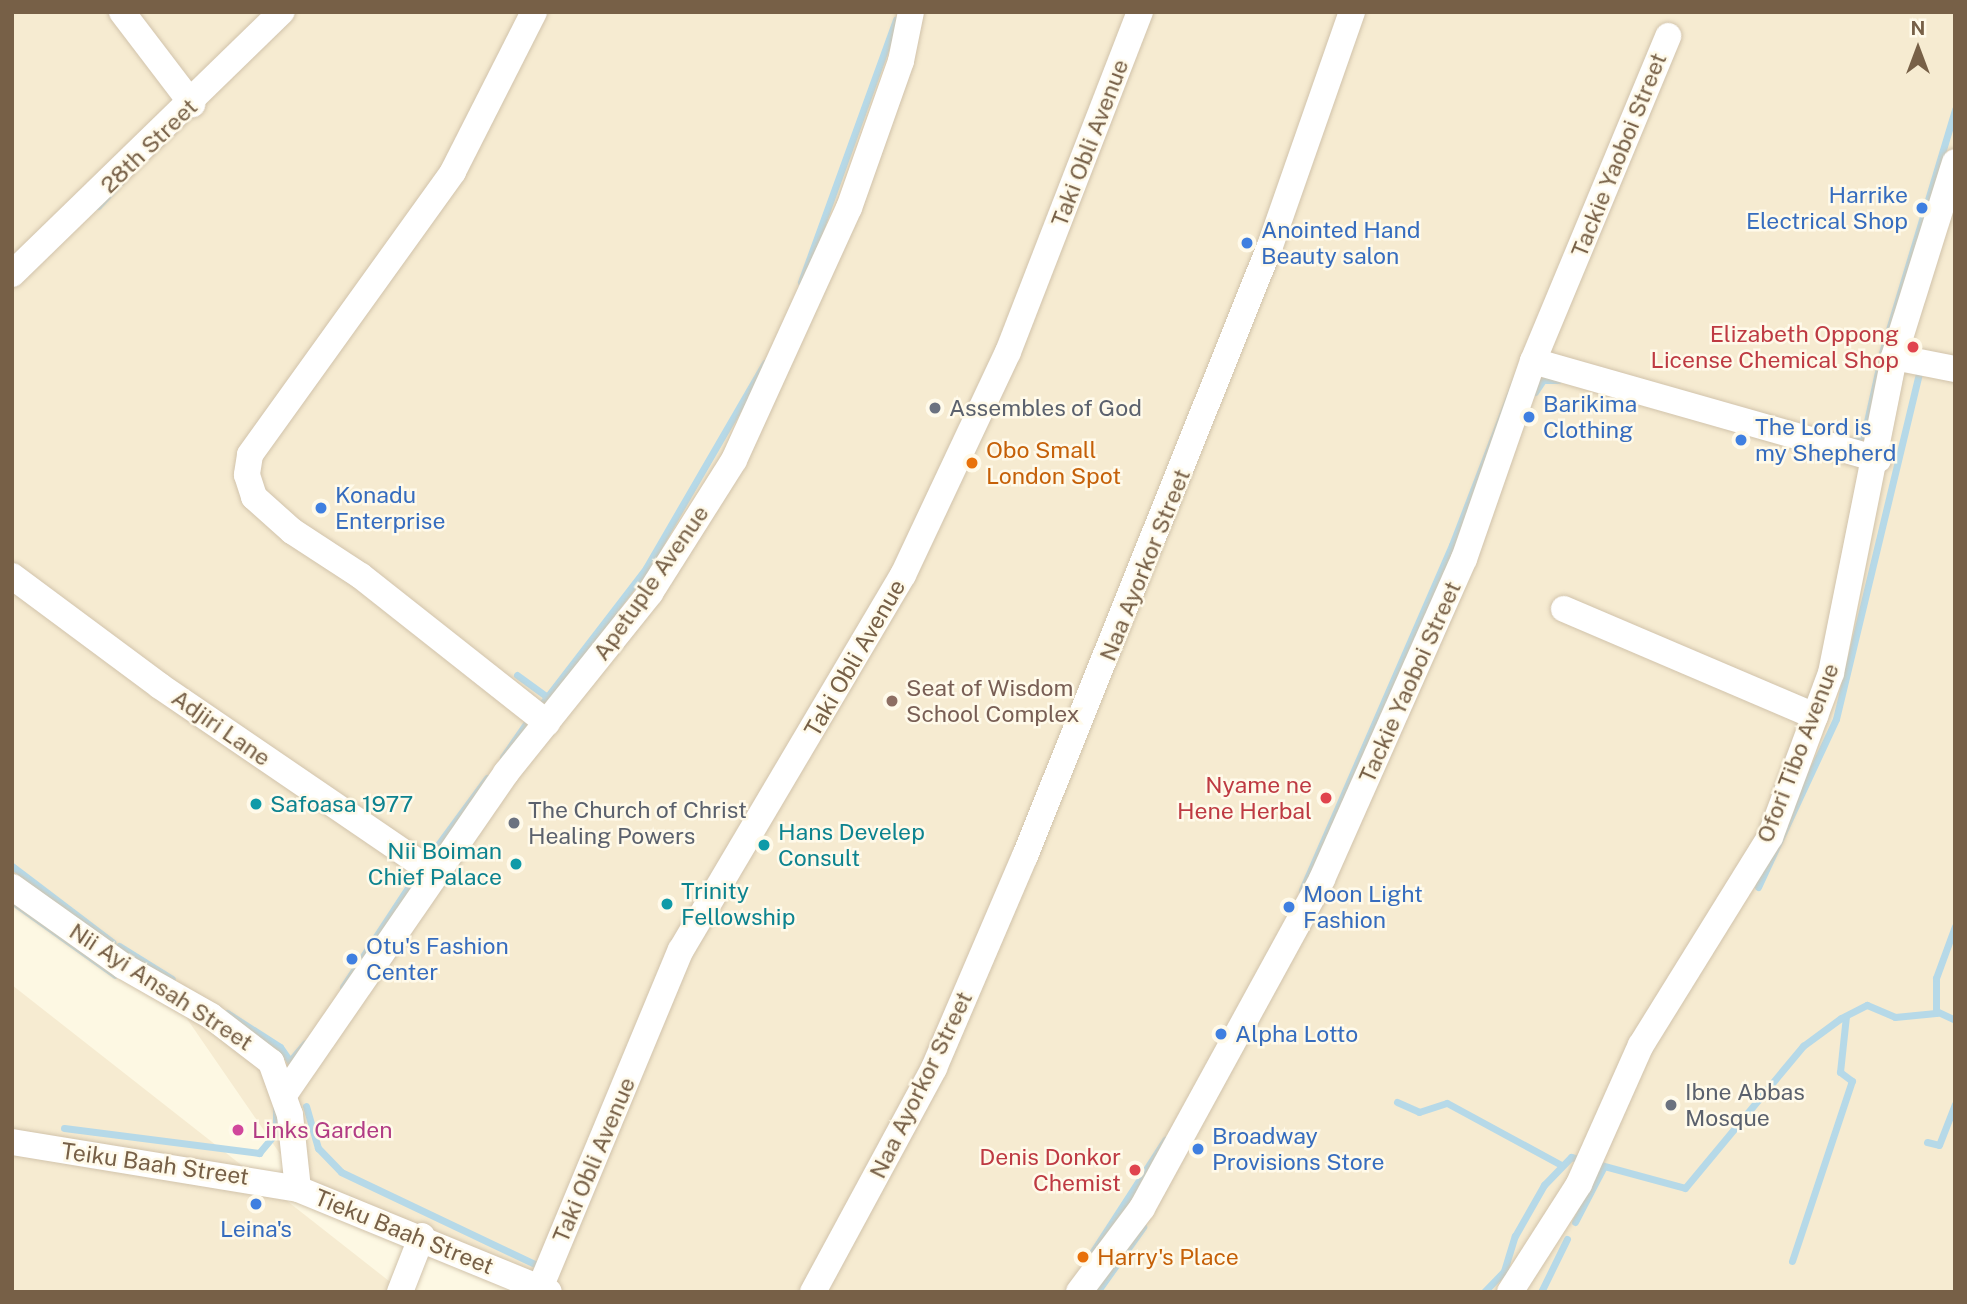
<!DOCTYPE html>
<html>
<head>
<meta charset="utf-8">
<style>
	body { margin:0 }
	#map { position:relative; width:1967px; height:1304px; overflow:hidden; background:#fdf8e3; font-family:"Public Sans",sans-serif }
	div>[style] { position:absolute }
	.residential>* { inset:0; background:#f6ebd1 }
	.stream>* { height:7px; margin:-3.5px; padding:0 3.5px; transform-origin:3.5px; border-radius:3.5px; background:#b6d9e8 }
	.roads { filter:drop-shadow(0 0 2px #d1c3ab) drop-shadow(0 0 2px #d1c3ab) }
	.minor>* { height:26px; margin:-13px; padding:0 13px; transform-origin:13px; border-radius:13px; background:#fff }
	.dots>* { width:19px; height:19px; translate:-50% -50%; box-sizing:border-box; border:4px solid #fffaea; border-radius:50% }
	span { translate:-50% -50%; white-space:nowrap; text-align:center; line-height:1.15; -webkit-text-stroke:5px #fffaea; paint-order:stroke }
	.street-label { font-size:23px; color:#776047 }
	.shop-label { font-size:23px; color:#366cbe }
	.right { translate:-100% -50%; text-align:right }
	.left { translate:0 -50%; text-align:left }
	.health-label { font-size:23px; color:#be3a42 }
	.worship-label { font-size:23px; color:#5b616d }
	.food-label { font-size:23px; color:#c56008 }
	.education-label { font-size:23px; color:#785e54 }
	.culture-label { font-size:23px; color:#0d838f }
	.hotel-label { font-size:23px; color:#b23c85 }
	.frame { position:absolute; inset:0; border:14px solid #776047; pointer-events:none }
	.north { position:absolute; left:1883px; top:14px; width:70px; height:70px; -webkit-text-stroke:5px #fffaea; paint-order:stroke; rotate:0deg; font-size:19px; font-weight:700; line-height:28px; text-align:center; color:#776047 }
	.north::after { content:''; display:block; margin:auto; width:24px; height:32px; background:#776047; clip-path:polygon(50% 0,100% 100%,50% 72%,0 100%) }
</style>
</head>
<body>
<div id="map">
	<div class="residential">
		<i style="clip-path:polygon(12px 12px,1955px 12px,1955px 1292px,529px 1292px,307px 1193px,183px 1013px,12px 898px)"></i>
		<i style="clip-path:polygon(12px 985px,403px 1292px,12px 1292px)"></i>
	</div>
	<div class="stream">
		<i style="left:98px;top:206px;width:33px;rotate:-47deg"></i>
		<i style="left:801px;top:282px;width:279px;rotate:-70.1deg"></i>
		<i style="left:1882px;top:353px;width:255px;rotate:-73.3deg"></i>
		<i style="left:1535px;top:392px;width:14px;rotate:-56deg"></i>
		<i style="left:1543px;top:380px;width:15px"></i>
		<i style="left:1853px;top:441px;width:13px;rotate:-29deg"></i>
		<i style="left:1864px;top:435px;width:65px;rotate:-77.5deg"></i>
		<i style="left:517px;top:675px;width:37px;rotate:36deg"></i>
		<i style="left:538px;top:709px;width:178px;rotate:-52.5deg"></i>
		<i style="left:646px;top:568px;width:237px;rotate:-59.9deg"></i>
		<i style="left:503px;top:757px;width:47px;rotate:-55.3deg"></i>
		<i style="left:426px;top:861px;width:103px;rotate:-53.7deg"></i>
		<i style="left:12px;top:866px;width:126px;rotate:37.2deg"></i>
		<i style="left:1758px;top:887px;width:185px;rotate:-65.1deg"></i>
		<i style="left:1836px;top:719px;width:359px;rotate:-76.5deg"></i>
		<i style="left:1302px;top:890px;width:376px;rotate:-66.5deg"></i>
		<i style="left:1452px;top:545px;width:195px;rotate:-69deg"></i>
		<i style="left:17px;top:905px;width:120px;rotate:35.5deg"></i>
		<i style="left:119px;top:946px;width:62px;rotate:31.9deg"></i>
		<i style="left:343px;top:987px;width:139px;rotate:-56.8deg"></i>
		<i style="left:1936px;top:1011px;width:21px;rotate:25deg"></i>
		<i style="left:227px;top:1013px;width:63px;rotate:32.7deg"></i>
		<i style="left:280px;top:1047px;width:19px;rotate:55deg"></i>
		<i style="left:290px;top:1061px;width:23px;rotate:-50deg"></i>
		<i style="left:1397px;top:1102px;width:24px;rotate:24deg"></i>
		<i style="left:1419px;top:1112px;width:29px;rotate:-18deg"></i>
		<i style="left:1447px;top:1103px;width:130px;rotate:28.5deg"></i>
		<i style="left:306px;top:1106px;width:44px;rotate:74.1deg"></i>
		<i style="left:318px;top:1148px;width:33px;rotate:46deg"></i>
		<i style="left:341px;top:1172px;width:217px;rotate:25.4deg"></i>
		<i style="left:64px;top:1128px;width:197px;rotate:7.3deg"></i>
		<i style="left:259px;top:1153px;width:26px;rotate:-50deg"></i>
		<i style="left:276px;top:1133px;width:25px;rotate:-90deg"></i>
		<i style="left:1927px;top:1142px;width:12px;rotate:14deg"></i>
		<i style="left:1939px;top:1145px;width:44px;rotate:-68.7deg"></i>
		<i style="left:1575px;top:1222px;width:61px;rotate:-62.6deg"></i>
		<i style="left:1092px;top:1253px;width:135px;rotate:-57.1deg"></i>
		<i style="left:1792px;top:1261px;width:190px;rotate:-71.6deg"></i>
		<i style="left:1852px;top:1081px;width:15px;rotate:-143deg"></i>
		<i style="left:1840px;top:1072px;width:56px;rotate:-83.9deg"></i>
		<i style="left:1097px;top:1292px;width:80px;rotate:-54.7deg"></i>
		<i style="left:1484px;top:1292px;width:29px;rotate:-46deg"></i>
		<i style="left:1504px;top:1271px;width:37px;rotate:-73deg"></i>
		<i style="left:1515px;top:1236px;width:59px;rotate:-60.4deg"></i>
		<i style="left:1544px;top:1185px;width:39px;rotate:-46deg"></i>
		<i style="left:1571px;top:1157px;width:118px;rotate:15.2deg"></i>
		<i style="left:1685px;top:1188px;width:185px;rotate:-50.3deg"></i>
		<i style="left:1803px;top:1046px;width:47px;rotate:-36.4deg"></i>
		<i style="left:1841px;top:1018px;width:29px;rotate:-27deg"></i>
		<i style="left:1867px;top:1005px;width:30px;rotate:23deg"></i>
		<i style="left:1895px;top:1017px;width:41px;rotate:-5.6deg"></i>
		<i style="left:1936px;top:1013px;width:35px;rotate:-90deg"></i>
		<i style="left:1936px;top:978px;width:55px;rotate:-69.9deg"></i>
		<i style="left:1541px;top:1292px;width:59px;rotate:-63.9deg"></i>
	</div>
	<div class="roads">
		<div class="minor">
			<i style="left:122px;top:12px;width:116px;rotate:52.7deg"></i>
			<i style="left:534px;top:12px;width:179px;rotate:116.9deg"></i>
			<i style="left:453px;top:172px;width:348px;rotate:125.7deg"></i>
			<i style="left:250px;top:455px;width:20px;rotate:99deg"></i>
			<i style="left:247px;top:475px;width:23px;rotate:72deg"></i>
			<i style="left:254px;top:497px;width:51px;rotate:41.8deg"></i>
			<i style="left:292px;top:531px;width:82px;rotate:33.1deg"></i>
			<i style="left:361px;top:576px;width:237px;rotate:38.3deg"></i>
			<i style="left:12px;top:274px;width:376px;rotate:-44.2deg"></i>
			<i style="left:1894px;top:357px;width:62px;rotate:11.1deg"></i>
			<i style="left:1533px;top:361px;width:359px;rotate:15.9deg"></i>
			<i style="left:12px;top:576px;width:184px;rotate:36.6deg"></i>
			<i style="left:160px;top:686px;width:332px;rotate:34.3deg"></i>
			<i style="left:1564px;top:609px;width:273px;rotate:23.1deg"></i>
			<i style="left:12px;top:887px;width:136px;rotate:35.4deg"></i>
			<i style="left:123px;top:966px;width:101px;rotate:29.6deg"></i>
			<i style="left:211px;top:1016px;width:76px;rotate:37.5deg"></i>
			<i style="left:271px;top:1062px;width:56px;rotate:70.3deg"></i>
			<i style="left:290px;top:1115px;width:74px;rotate:83.8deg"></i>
			<i style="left:284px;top:1095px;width:391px;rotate:-55.4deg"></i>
			<i style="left:506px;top:773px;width:231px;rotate:-51.3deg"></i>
			<i style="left:650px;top:593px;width:157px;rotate:-57.7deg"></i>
			<i style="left:734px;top:460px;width:277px;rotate:-65.5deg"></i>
			<i style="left:849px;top:208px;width:156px;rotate:-70.5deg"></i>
			<i style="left:901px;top:61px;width:50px;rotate:-78.5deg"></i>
			<i style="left:12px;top:1142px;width:290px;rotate:9.3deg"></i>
			<i style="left:298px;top:1189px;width:271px;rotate:22.3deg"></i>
			<i style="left:540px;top:1288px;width:366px;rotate:-67.4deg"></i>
			<i style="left:681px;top:950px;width:436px;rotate:-59.4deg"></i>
			<i style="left:903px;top:575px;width:246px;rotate:-64.8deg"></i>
			<i style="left:1008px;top:352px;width:365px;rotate:-68.8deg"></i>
			<i style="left:400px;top:1292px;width:60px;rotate:-68.6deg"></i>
			<i style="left:813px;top:1292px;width:255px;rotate:-61.6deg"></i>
			<i style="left:934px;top:1068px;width:231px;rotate:-66.8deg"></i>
			<i style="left:1025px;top:856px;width:657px;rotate:-68.12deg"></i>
			<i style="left:1270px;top:246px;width:248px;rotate:-70.7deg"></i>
			<i style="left:1079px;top:1292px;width:105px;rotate:-53.1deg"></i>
			<i style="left:1142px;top:1208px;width:375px;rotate:-61.3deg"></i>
			<i style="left:1322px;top:879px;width:350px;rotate:-66.1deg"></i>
			<i style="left:1464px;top:559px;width:210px;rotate:-70.8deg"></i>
			<i style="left:1533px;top:361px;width:352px;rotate:-67.4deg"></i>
			<i style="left:1510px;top:1292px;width:128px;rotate:-57.4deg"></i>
			<i style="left:1579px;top:1184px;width:152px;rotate:-66deg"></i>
			<i style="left:1641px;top:1045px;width:245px;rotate:-58.2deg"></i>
			<i style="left:1770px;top:837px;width:175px;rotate:-69.6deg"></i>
			<i style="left:1831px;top:673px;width:322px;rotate:-78.7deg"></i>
			<i style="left:1894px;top:357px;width:204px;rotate:-72.6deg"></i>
		</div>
	</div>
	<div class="dots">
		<i style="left:1922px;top:208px;background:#3f7fe0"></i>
		<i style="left:1247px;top:243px;background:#3f7fe0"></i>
		<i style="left:1913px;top:347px;background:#e0444e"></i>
		<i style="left:935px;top:408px;background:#6b7280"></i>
		<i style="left:1529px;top:417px;background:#3f7fe0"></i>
		<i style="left:1741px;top:440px;background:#3f7fe0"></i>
		<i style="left:972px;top:463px;background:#e8710a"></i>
		<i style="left:321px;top:508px;background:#3f7fe0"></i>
		<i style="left:892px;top:701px;background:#8d6e63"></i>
		<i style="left:1326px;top:798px;background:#e0444e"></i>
		<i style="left:256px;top:804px;background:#0f9aa8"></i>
		<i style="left:514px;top:823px;background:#6b7280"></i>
		<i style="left:764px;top:845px;background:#0f9aa8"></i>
		<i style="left:516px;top:864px;background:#0f9aa8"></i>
		<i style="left:667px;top:904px;background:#0f9aa8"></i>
		<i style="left:1289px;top:907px;background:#3f7fe0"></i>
		<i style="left:352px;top:959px;background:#3f7fe0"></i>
		<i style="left:1221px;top:1034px;background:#3f7fe0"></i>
		<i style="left:1671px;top:1105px;background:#6b7280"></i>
		<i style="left:238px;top:1130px;background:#d1479c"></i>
		<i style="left:1198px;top:1149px;background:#3f7fe0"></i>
		<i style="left:1135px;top:1170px;background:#e0444e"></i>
		<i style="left:256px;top:1204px;background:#3f7fe0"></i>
		<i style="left:1083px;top:1257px;background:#e8710a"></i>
	</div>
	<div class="street-label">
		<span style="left:1090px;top:143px;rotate:-69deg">Taki Obli Avenue</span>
		<span style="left:149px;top:146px;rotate:-44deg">28th Street</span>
		<span style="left:1619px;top:155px;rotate:-68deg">Tackie Yaoboi Street</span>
		<span style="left:1145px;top:565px;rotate:-68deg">Naa Ayorkor Street</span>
		<span style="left:651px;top:583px;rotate:-55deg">Apetuple Avenue</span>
		<span style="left:855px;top:658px;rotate:-60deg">Taki Obli Avenue</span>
		<span style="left:1410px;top:682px;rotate:-66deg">Tackie Yaoboi Street</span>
		<span style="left:221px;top:728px;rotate:35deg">Adjiri Lane</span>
		<span style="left:1798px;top:753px;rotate:-69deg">Ofori Tibo Avenue</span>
		<span style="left:161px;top:987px;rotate:33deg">Nii Ayi Ansah Street</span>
		<span style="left:921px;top:1085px;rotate:-64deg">Naa Ayorkor Street</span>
		<span style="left:594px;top:1160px;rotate:-67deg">Taki Obli Avenue</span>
		<span style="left:155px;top:1164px;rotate:8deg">Teiku Baah Street</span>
		<span style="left:404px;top:1232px;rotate:22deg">Tieku Baah Street</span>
	</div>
	<div class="shop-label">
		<span class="right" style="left:1908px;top:208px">Harrike<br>Electrical Shop</span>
		<span class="left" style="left:1261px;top:243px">Anointed Hand<br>Beauty salon</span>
		<span class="left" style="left:1543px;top:417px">Barikima<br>Clothing</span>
		<span class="left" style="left:1755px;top:440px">The Lord is<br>my Shepherd</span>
		<span class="left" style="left:335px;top:508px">Konadu<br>Enterprise</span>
		<span class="left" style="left:1303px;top:907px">Moon Light<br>Fashion</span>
		<span class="left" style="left:366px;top:959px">Otu's Fashion<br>Center</span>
		<span class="left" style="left:1235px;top:1034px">Alpha Lotto</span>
		<span class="left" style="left:1212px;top:1149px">Broadway<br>Provisions Store</span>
		<span style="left:256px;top:1229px">Leina's</span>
	</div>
	<div class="health-label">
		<span class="right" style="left:1899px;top:347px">Elizabeth Oppong<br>License Chemical Shop</span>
		<span class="right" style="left:1312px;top:798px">Nyame ne<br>Hene Herbal</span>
		<span class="right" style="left:1121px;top:1170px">Denis Donkor<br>Chemist</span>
	</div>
	<div class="worship-label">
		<span class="left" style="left:949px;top:408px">Assembles of God</span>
		<span class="left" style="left:528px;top:823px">The Church of Christ<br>Healing Powers</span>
		<span class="left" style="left:1685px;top:1105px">Ibne Abbas<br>Mosque</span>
	</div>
	<div class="food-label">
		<span class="left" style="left:986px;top:463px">Obo Small<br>London Spot</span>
		<span class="left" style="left:1097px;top:1257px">Harry's Place</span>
	</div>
	<div class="education-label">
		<span class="left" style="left:906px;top:701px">Seat of Wisdom<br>School Complex</span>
	</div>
	<div class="culture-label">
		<span class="left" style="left:270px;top:804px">Safoasa 1977</span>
		<span class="left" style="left:778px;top:845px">Hans Develep<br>Consult</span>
		<span class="right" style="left:502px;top:864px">Nii Boiman<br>Chief Palace</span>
		<span class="left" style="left:681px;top:904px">Trinity<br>Fellowship</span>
	</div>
	<div class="hotel-label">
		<span class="left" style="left:252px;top:1130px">Links Garden</span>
	</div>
	<div class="frame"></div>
	<div class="north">N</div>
</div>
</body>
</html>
